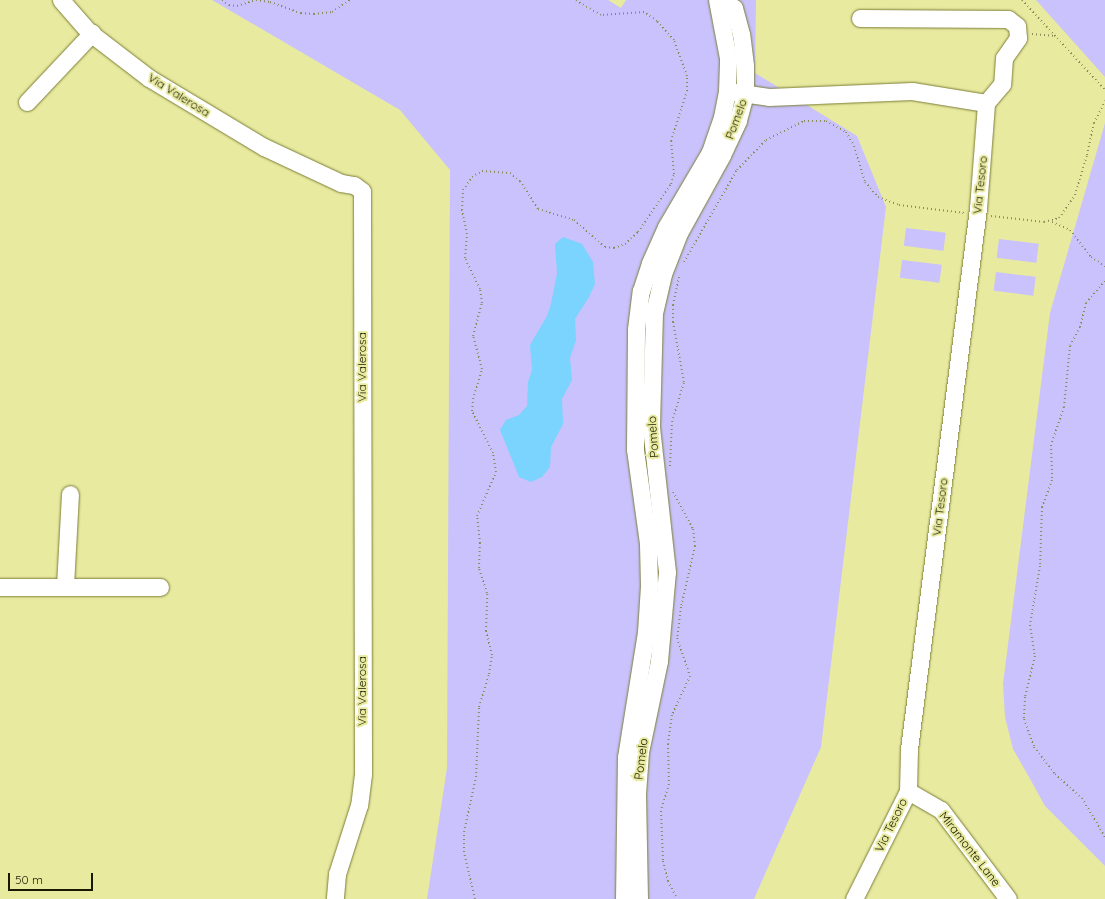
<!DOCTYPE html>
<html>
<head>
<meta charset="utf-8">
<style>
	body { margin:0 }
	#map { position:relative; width:1105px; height:899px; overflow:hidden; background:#e8eaa0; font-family:Quicksand,sans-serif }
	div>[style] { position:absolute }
	.green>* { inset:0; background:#c9c2fc; transform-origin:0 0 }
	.water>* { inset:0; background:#7ad4fe }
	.path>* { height:2px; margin-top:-1px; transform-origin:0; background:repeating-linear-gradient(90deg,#8a8b57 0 1px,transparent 0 4px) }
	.roads { filter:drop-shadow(0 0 1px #7c7e36) drop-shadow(0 0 1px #7c7e36) }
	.minor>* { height:17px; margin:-8.5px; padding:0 8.5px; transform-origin:8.5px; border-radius:8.5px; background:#fff }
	span { translate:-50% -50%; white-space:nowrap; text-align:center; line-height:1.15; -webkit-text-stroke:4px #e8eaa0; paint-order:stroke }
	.street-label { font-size:12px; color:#191900 }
	.scale { position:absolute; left:8px; top:873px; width:85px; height:18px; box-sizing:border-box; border:2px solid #191900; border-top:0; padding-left:5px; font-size:12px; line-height:14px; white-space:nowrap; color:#191900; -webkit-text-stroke:3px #e8eaa0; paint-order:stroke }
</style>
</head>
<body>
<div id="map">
	<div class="green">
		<i style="clip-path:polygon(212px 0,608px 0,621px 8px,626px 0,756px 0,755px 73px,857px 136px,886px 207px,821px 747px,754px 899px,427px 899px,447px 768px,450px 170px,400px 110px)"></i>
		<i style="clip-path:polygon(1036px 0,1105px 0,1105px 77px)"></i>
		<i style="clip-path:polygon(1105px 123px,1105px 866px,1045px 806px,1029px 777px,1013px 749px,1005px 717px,1003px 684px,1050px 313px)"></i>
		<i style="left:906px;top:228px;width:40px;height:18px;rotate:7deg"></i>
		<i style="left:999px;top:239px;width:40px;height:19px;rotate:7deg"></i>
		<i style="left:902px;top:260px;width:40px;height:18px;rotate:7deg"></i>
		<i style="left:996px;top:272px;width:40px;height:19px;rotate:7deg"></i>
	</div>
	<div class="water">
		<i style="clip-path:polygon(563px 237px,582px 244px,593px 262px,595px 284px,589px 297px,575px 319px,576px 340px,570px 358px,572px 380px,562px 399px,563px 424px,551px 447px,550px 467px,542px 477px,531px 482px,519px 477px,500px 430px,506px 420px,519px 415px,527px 406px,528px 382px,532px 370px,530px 345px,547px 316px,551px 304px,557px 273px,555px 244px)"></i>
	</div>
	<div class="path">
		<i style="left:222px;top:0;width:9px;rotate:36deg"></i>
		<i style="left:229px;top:5px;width:8px;rotate:7deg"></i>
		<i style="left:237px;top:6px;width:20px;rotate:-18deg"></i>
		<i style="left:256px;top:0;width:14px;rotate:8deg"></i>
		<i style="left:270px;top:2px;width:33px;rotate:20deg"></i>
		<i style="left:301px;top:13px;width:13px;rotate:4deg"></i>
		<i style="left:314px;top:14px;width:18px;rotate:-6deg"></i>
		<i style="left:332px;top:12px;width:22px;rotate:-34deg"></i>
		<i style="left:1022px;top:0;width:122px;rotate:47.3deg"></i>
		<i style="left:1032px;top:34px;width:24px;rotate:5deg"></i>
		<i style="left:991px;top:216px;width:53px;rotate:6.5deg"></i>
		<i style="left:1044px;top:222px;width:16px;rotate:-15deg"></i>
		<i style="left:1059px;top:218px;width:28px;rotate:-55deg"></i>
		<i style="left:1075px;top:195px;width:42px;rotate:-73.3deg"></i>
		<i style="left:1087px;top:155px;width:33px;rotate:-78deg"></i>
		<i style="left:1094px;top:123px;width:25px;rotate:-63deg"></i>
		<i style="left:1052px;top:222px;width:20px;rotate:24deg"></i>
		<i style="left:1070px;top:230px;width:34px;rotate:52deg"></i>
		<i style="left:1091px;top:257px;width:17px;rotate:33deg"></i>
		<i style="left:684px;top:262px;width:106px;rotate:-60.1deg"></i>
		<i style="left:737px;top:170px;width:42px;rotate:-46deg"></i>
		<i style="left:766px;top:140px;width:42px;rotate:-26.6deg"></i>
		<i style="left:804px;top:121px;width:22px"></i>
		<i style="left:826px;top:121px;width:23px;rotate:29deg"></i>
		<i style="left:846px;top:132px;width:16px;rotate:60deg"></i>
		<i style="left:854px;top:146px;width:38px;rotate:73deg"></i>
		<i style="left:865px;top:182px;width:20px;rotate:49deg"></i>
		<i style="left:878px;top:197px;width:22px;rotate:21deg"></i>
		<i style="left:899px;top:205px;width:66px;rotate:6.9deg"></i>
		<i style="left:1105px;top:281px;width:29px;rotate:131deg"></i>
		<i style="left:1086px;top:303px;width:25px;rotate:104deg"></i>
		<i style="left:1080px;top:327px;width:21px;rotate:118deg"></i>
		<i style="left:1070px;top:346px;width:61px;rotate:95.6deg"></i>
		<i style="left:1064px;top:407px;width:40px;rotate:108.9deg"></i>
		<i style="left:1051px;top:445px;width:35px;rotate:88deg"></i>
		<i style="left:1052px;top:480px;width:29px;rotate:110deg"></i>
		<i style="left:1042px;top:507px;width:59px;rotate:91.9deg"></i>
		<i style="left:1040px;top:566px;width:60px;rotate:99.6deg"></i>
		<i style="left:1030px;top:625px;width:31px;rotate:81deg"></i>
		<i style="left:1035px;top:656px;width:42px;rotate:103.7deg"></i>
		<i style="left:1025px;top:697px;width:22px;rotate:93deg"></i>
		<i style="left:1024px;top:719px;width:30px;rotate:70deg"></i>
		<i style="left:1034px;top:747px;width:34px;rotate:52deg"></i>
		<i style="left:1055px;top:774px;width:36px;rotate:42deg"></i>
		<i style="left:1082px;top:798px;width:45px;rotate:59.5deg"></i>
		<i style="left:670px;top:466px;width:44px;rotate:-87.4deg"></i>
		<i style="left:672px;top:422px;width:42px;rotate:-73.3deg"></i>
		<i style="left:684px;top:382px;width:61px;rotate:-100.4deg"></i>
		<i style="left:673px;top:322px;width:17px;rotate:-90deg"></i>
		<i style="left:673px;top:305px;width:30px;rotate:-78deg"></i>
		<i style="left:673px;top:492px;width:42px;rotate:61.6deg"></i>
		<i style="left:693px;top:529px;width:17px;rotate:83deg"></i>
		<i style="left:695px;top:546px;width:63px;rotate:102.9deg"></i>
		<i style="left:681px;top:607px;width:31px;rotate:97deg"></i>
		<i style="left:677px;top:638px;width:40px;rotate:71.1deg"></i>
		<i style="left:690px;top:676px;width:43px;rotate:114.8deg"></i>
		<i style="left:672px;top:715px;width:29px;rotate:98deg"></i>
		<i style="left:668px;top:744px;width:40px;rotate:88.6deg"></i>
		<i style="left:669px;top:784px;width:28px;rotate:107deg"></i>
		<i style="left:661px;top:811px;width:50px;rotate:87.7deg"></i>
		<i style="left:663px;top:861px;width:21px;rotate:76deg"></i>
		<i style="left:668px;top:881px;width:20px;rotate:63deg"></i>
		<i style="left:475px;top:899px;width:48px;rotate:-103.2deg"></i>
		<i style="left:464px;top:852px;width:20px;rotate:-90deg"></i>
		<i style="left:464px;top:832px;width:56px;rotate:-77.7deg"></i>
		<i style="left:476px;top:777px;width:70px;rotate:-87.5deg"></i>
		<i style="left:479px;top:707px;width:34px;rotate:-73deg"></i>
		<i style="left:489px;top:674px;width:19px;rotate:-81deg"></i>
		<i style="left:492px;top:655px;width:25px;rotate:-104deg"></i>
		<i style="left:486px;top:631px;width:38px;rotate:-88deg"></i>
		<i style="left:487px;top:593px;width:26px;rotate:-108deg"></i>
		<i style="left:479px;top:568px;width:25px;rotate:-88deg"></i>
		<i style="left:480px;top:543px;width:27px;rotate:-96deg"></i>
		<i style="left:477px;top:516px;width:48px;rotate:-66.6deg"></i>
		<i style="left:496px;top:472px;width:19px;rotate:-99deg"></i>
		<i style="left:493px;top:453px;width:47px;rotate:-116.6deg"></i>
		<i style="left:472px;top:411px;width:12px;rotate:-85deg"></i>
		<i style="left:473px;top:399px;width:31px;rotate:-73deg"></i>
		<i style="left:482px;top:369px;width:34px;rotate:-105deg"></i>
		<i style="left:473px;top:336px;width:34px;rotate:-75deg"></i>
		<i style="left:482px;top:303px;width:14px;rotate:-98deg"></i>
		<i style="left:480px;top:289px;width:34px;rotate:-116deg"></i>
		<i style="left:465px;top:258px;width:24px;rotate:-85deg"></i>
		<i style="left:467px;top:234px;width:25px;rotate:-102deg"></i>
		<i style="left:462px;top:210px;width:20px;rotate:-87deg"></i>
		<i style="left:463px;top:190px;width:16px;rotate:-55deg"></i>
		<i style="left:472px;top:177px;width:12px;rotate:-31deg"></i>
		<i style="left:482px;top:171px;width:28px;rotate:4deg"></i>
		<i style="left:510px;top:173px;width:13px;rotate:39deg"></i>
		<i style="left:520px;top:181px;width:33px;rotate:57deg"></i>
		<i style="left:538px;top:209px;width:38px;rotate:17deg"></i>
		<i style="left:574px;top:220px;width:41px;rotate:41.1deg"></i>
		<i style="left:605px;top:247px;width:9px;rotate:6deg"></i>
		<i style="left:614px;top:248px;width:12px;rotate:-20deg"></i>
		<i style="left:625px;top:244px;width:18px;rotate:-43deg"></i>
		<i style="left:638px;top:232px;width:58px;rotate:-55.5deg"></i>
		<i style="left:671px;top:184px;width:10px;rotate:-73deg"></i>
		<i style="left:674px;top:174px;width:33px;rotate:-95deg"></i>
		<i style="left:671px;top:141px;width:52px;rotate:-72.3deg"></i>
		<i style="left:687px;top:91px;width:15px;rotate:-90deg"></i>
		<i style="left:687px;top:76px;width:38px;rotate:-110deg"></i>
		<i style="left:674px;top:40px;width:25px;rotate:-132deg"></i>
		<i style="left:657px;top:21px;width:16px;rotate:-145deg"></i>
		<i style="left:644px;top:12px;width:43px;rotate:176deg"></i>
		<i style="left:601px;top:15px;width:30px;rotate:-150deg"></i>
	</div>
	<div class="roads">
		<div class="minor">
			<i style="left:61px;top:0;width:43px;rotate:48.8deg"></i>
			<i style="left:89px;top:32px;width:76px;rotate:37.5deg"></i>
			<i style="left:149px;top:78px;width:134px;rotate:31deg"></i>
			<i style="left:264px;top:147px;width:85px;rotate:25.1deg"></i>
			<i style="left:341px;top:183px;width:13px;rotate:9deg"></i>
			<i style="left:354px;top:185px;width:10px;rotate:37deg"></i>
			<i style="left:362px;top:191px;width:583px;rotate:89.9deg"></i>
			<i style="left:363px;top:774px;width:31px;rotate:97deg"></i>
			<i style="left:359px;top:805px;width:72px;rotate:107.7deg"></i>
			<i style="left:337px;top:874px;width:25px;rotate:95deg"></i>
			<i style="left:860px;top:18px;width:148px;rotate:0.4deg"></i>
			<i style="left:1008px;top:19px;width:11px;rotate:38deg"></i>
			<i style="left:1017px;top:26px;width:12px;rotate:85deg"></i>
			<i style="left:1018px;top:38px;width:24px;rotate:125deg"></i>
			<i style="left:1004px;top:58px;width:26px;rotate:94deg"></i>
			<i style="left:1002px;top:84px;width:25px;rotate:130deg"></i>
			<i style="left:734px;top:92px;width:35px;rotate:8deg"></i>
			<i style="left:769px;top:97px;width:143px;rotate:-2.4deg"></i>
			<i style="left:912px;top:91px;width:75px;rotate:9.2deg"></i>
			<i style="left:27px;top:102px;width:95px;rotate:-46.7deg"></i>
			<i style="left:65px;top:586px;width:92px;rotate:-86.9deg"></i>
			<i style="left:0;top:587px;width:160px"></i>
			<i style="left:908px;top:791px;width:38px;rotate:30deg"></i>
			<i style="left:941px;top:810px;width:111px;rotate:53deg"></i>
			<i style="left:624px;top:899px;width:142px;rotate:-89.2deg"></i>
			<i style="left:626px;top:757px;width:127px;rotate:-80.9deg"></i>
			<i style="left:646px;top:632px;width:47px;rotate:-86.3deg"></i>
			<i style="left:649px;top:585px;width:42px;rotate:-91.4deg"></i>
			<i style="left:648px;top:543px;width:95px;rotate:-97.9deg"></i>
			<i style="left:635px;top:449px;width:120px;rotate:-89.5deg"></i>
			<i style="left:636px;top:329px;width:38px;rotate:-83deg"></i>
			<i style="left:641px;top:291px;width:29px;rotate:-72deg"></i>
			<i style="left:650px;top:263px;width:39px;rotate:-66deg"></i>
			<i style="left:666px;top:227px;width:87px;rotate:-59.6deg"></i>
			<i style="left:710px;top:152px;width:37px;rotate:-71deg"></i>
			<i style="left:722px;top:117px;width:26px;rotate:-79deg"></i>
			<i style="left:727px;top:91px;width:33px;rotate:-88deg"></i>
			<i style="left:728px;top:58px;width:59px;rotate:-100.7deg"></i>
			<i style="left:639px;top:899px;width:105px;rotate:-91.1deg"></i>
			<i style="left:637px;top:794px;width:42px;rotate:-85.9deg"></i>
			<i style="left:640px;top:752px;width:93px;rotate:-78.2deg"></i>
			<i style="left:659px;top:661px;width:89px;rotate:-84.9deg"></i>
			<i style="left:667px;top:572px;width:147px;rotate:-96.3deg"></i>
			<i style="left:651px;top:426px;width:113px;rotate:-88.5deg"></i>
			<i style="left:654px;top:313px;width:40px;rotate:-77deg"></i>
			<i style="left:663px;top:274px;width:44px;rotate:-68.7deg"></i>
			<i style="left:679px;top:233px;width:89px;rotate:-61.1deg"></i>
			<i style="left:722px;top:155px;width:38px;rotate:-65deg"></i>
			<i style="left:738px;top:120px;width:28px;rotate:-75deg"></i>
			<i style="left:745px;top:93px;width:28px;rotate:-90deg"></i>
			<i style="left:745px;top:65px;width:31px;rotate:-97deg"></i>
			<i style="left:741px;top:34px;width:27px;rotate:-105deg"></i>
			<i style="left:734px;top:8px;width:14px;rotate:-146deg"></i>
			<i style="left:854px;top:899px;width:121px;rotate:-63.4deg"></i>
			<i style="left:908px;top:791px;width:42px;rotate:-88.6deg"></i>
			<i style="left:909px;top:749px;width:545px;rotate:-82.73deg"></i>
			<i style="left:978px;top:208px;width:105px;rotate:-85.6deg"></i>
		</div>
	</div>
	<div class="street-label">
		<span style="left:179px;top:95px;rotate:32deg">Via Valerosa</span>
		<span style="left:736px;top:119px;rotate:-70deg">Pomelo</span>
		<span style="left:980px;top:185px;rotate:-84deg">Via Tesoro</span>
		<span style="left:362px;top:367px;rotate:-90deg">Via Valerosa</span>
		<span style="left:653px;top:437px;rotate:-94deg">Pomelo</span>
		<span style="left:940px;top:507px;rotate:-83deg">Via Tesoro</span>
		<span style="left:362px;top:691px;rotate:-90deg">Via Valerosa</span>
		<span style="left:641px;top:759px;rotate:-83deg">Pomelo</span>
		<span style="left:891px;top:825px;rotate:-64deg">Via Tesoro</span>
		<span style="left:970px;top:849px;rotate:52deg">Miramonte Lane</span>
	</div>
	<div class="scale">50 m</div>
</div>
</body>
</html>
